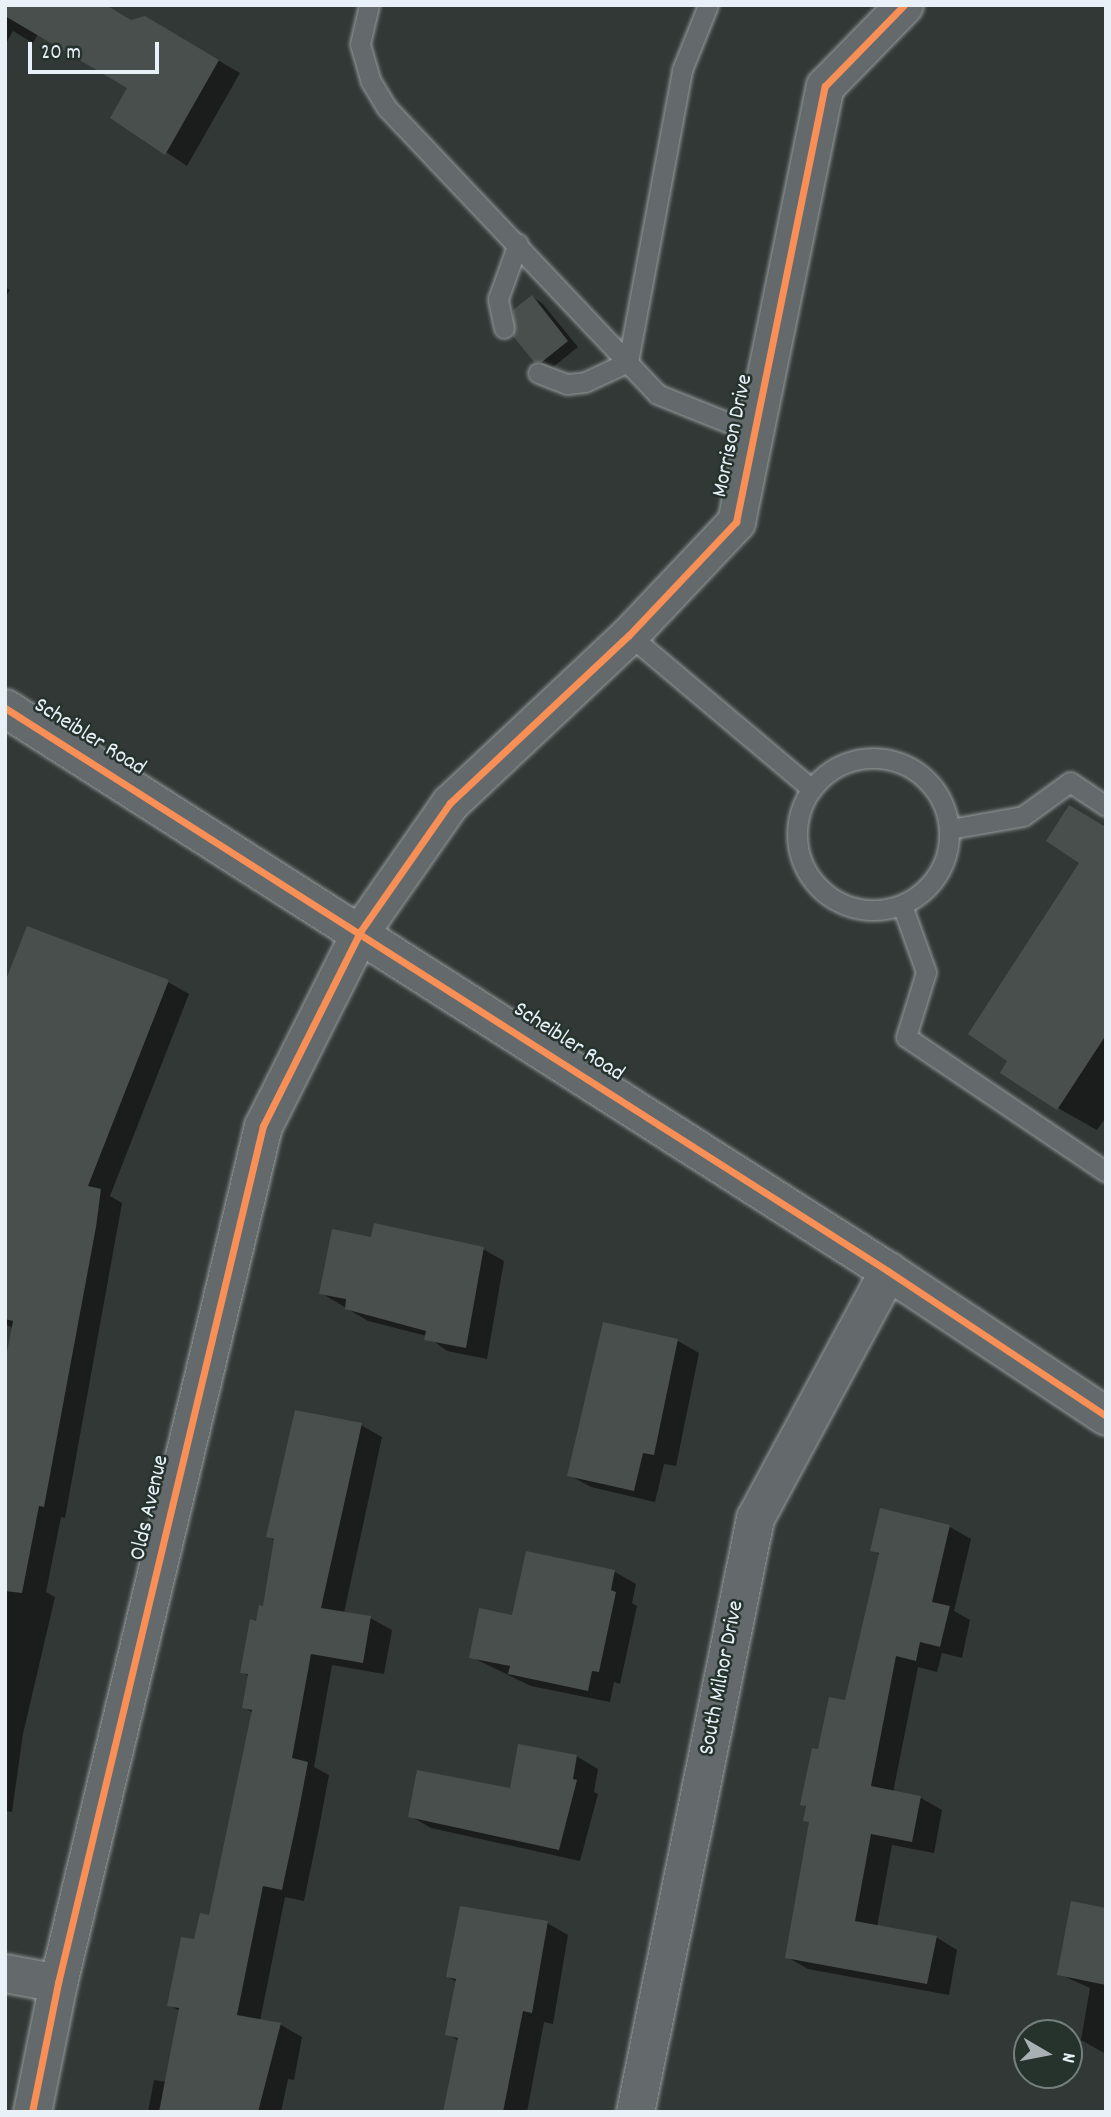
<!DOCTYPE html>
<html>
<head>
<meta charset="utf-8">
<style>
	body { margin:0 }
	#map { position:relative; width:1111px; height:2117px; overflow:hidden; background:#313835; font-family:Dekko,sans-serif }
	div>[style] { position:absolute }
	.shadow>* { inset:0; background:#0007 }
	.building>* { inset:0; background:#494f4d }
	.roads { filter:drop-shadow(0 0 2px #989d9e) drop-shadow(0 0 2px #989d9e) }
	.lane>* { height:19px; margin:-9.5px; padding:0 9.5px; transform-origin:9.5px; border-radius:9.5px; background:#646a6b }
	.lane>.ring { margin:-9.5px; padding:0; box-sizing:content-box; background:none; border:19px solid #646a6b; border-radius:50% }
	.street>* { height:37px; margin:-18.5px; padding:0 18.5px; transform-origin:18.5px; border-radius:18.5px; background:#646a6b }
	.cycleway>* { height:7px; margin:-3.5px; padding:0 3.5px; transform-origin:3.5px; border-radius:3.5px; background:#f78f57 }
	span { translate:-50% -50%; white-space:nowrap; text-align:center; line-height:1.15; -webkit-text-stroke:5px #26332d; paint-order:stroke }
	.street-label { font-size:23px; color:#e8f1f8 }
	.frame { position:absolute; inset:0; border:7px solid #e8f1f8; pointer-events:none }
	.north { position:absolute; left:1013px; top:2019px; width:70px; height:70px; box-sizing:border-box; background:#26332d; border:2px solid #747f7e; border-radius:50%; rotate:100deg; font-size:19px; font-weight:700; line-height:28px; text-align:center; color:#e8f1f8 }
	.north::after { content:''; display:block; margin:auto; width:24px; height:32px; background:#a8b0b4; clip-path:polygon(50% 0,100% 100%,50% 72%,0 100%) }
	.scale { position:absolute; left:28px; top:42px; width:131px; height:32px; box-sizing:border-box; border:4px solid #e8f1f8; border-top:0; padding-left:9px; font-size:21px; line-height:24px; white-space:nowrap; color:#e8f1f8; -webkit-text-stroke:5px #26332d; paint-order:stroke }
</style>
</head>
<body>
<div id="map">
	<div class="shadow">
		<i style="clip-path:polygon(5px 5px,131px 22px,144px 18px,240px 73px,187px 166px,113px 117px,130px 87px,38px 34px,33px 43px,13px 31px,5px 45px)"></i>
		<i style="clip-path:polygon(5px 287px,10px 290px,5px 298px)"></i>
		<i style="clip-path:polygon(532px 297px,542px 303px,578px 347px,553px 367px,535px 360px)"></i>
		<i style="clip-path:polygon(1106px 828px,1106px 1117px,1097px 1130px,1058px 1108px,1009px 1061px,1081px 863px)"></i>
		<i style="clip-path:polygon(168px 982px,189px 994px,110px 1196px,122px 1203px,65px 1518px,61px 1517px,46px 1592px,55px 1597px,23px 1734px,12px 1812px,5px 1811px,5px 1368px,13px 1328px,5px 1324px,5px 1233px)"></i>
		<i style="clip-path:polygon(372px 1239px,483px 1249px,504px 1261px,487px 1359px,447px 1351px,427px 1336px,368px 1321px,321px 1293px)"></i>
		<i style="clip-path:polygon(678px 1341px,699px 1353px,676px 1466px,664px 1464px,655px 1502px,591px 1487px,569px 1475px)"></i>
		<i style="clip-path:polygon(361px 1425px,382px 1437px,344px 1613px,370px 1618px,392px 1630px,384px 1674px,332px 1665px,314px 1767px,329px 1775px,319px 1828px,304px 1901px,285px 1897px,260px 2021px,281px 2025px,302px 2037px,294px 2080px,288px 2079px,281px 2112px,148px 2112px,154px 2080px,166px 2082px,180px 2011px,169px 2005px,211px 1917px,253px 1713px,244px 1707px,249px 1676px,242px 1672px,264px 1608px,276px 1541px,268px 1537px)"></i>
		<i style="clip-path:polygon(881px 1511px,950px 1527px,971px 1539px,954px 1611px,970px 1620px,962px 1658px,942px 1653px,937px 1672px,918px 1667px,893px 1793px,921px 1798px,942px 1810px,934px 1853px,892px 1845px,877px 1927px,936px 1937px,957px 1950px,949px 1995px,808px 1969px,787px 1957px,811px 1823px,805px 1820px,808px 1808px,802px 1804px,819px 1751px,846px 1702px,880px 1555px,872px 1550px)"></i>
		<i style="clip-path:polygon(527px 1553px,615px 1572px,636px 1584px,632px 1603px,637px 1606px,620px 1684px,614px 1682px,610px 1702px,531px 1686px,471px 1657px,513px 1617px)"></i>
		<i style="clip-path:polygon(576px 1756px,598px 1769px,594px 1792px,598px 1794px,580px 1861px,431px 1828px,410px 1816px,512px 1790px)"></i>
		<i style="clip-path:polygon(1106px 1910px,1106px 2054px,1081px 2040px,1090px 1988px,1059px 1974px)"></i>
		<i style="clip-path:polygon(547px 1923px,568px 1935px,553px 2024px,544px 2022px,527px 2112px,445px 2112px,459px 2041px,447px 2034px,457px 1982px,448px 1977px)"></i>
	</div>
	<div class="building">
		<i style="clip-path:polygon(5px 5px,106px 5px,131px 20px,145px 16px,219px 60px,165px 155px,110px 118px,127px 88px,5px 16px)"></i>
		<i style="clip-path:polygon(532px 295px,568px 341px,542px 362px,534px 362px,513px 336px,513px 310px)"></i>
		<i style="clip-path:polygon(1069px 805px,1104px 826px,1106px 822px,1106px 1035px,1057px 1110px,1000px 1073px,1007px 1061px,968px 1034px,1079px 863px,1046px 841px)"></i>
		<i style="clip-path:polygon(27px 926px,169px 980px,88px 1186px,101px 1189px,96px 1227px,44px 1507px,39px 1506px,22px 1593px,5px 1591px,5px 1362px,13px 1321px,5px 1319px,5px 982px)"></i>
		<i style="clip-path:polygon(374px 1223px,484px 1247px,466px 1348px,424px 1340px,426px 1331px,345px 1309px,346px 1299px,319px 1294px,332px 1229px,371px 1237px)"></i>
		<i style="clip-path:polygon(603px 1322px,678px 1339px,654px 1455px,643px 1453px,634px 1491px,567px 1476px)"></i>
		<i style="clip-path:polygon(295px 1410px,362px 1423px,321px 1608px,371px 1616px,363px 1663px,311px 1654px,292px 1758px,308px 1762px,298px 1815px,282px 1890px,263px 1886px,237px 2015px,281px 2023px,258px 2112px,159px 2112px,179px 2008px,167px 2006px,181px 1937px,194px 1939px,200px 1913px,209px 1915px,252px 1710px,242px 1708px,248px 1674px,240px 1673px,250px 1619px,256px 1621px,259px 1605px,263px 1606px,274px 1539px,266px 1537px)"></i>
		<i style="clip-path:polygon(880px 1508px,950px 1525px,932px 1602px,950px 1606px,940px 1647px,920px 1642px,916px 1661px,896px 1656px,871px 1786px,921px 1796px,912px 1842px,871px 1834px,855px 1921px,937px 1936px,927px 1984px,785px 1958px,809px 1822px,803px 1821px,806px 1806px,800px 1805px,812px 1748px,818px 1749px,829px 1697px,845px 1700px,879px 1553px,870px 1551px)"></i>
		<i style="clip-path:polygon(526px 1551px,615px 1570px,611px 1590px,616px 1592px,599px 1672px,592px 1671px,588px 1691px,508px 1674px,510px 1666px,469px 1658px,479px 1608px,512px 1615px)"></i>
		<i style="clip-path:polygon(518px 1744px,577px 1755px,573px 1779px,577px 1780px,559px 1850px,408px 1817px,417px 1770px,510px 1788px)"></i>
		<i style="clip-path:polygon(1071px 1901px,1106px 1908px,1106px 1985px,1057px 1975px)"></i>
		<i style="clip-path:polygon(460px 1906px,548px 1921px,532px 2013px,523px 2011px,503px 2112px,443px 2112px,458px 2038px,445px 2035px,456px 1979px,446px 1977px)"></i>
	</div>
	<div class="roads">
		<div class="lane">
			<i style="left:369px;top:5px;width:40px;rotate:103deg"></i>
			<i style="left:360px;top:44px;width:37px;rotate:74deg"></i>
			<i style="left:370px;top:80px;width:31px;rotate:59deg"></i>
			<i style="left:386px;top:107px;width:395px;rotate:46.6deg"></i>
			<i style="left:657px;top:394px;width:105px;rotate:21.9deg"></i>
			<i style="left:504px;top:328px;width:30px;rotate:-102deg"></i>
			<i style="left:498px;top:299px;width:59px;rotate:-70.3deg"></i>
			<i style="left:538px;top:373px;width:31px;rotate:21deg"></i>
			<i style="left:567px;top:384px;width:18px;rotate:-6deg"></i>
			<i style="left:585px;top:382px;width:47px;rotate:-24.9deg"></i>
			<i style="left:628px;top:362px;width:297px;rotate:-79.5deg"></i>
			<i style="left:682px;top:70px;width:70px;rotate:-68.2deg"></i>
			<i style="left:629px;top:635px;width:238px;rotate:40.1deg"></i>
			<i class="ring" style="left:797px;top:758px;width:133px;height:133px"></i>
			<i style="left:950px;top:829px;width:74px;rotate:-10.1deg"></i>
			<i style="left:1023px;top:816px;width:58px;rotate:-35.9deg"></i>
			<i style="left:1070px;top:782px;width:43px;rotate:33.7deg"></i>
			<i style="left:902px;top:905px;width:71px;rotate:70.3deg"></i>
			<i style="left:926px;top:972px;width:68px;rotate:107.1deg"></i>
			<i style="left:906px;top:1037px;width:241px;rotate:34deg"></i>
		</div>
		<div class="street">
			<i style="left:5px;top:708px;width:1047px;rotate:32.52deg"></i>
			<i style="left:888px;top:1271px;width:262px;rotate:33.6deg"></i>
			<i style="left:5px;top:1973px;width:54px;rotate:10.7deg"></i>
			<i style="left:32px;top:2112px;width:132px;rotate:-78.6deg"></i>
			<i style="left:58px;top:1983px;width:881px;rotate:-76.55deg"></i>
			<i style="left:263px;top:1126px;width:217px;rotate:-63.4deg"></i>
			<i style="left:360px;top:932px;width:157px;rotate:-55.1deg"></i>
			<i style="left:450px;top:803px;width:245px;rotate:-43.2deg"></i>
			<i style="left:629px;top:635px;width:156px;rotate:-46.6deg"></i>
			<i style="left:736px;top:522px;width:445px;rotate:-78.5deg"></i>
			<i style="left:825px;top:86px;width:113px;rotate:-45.7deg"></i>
			<i style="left:635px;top:2112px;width:606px;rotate:-78.58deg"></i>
			<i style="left:755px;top:1518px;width:281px;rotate:-61.7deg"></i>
		</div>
	</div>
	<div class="cycleway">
		<i style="left:5px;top:708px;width:1047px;rotate:32.52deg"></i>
		<i style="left:888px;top:1271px;width:262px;rotate:33.6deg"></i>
		<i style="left:32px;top:2112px;width:132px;rotate:-78.6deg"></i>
		<i style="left:58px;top:1983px;width:881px;rotate:-76.55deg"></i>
		<i style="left:263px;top:1126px;width:217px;rotate:-63.4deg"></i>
		<i style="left:360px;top:932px;width:157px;rotate:-55.1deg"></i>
		<i style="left:450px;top:803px;width:245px;rotate:-43.2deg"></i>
		<i style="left:629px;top:635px;width:156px;rotate:-46.6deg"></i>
		<i style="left:736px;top:522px;width:445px;rotate:-78.5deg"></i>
		<i style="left:825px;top:86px;width:113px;rotate:-45.7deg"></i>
	</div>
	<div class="street-label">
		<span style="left:734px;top:436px;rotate:-78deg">Morrison Drive</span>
		<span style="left:89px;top:738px;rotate:32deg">Scheibler Road</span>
		<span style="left:568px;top:1043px;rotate:33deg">Scheibler Road</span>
		<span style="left:151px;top:1508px;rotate:-77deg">Olds Avenue</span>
		<span style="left:723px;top:1678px;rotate:-79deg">South Milnor Drive</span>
	</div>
	<div class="frame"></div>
	<div class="north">N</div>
	<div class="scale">20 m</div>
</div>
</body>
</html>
